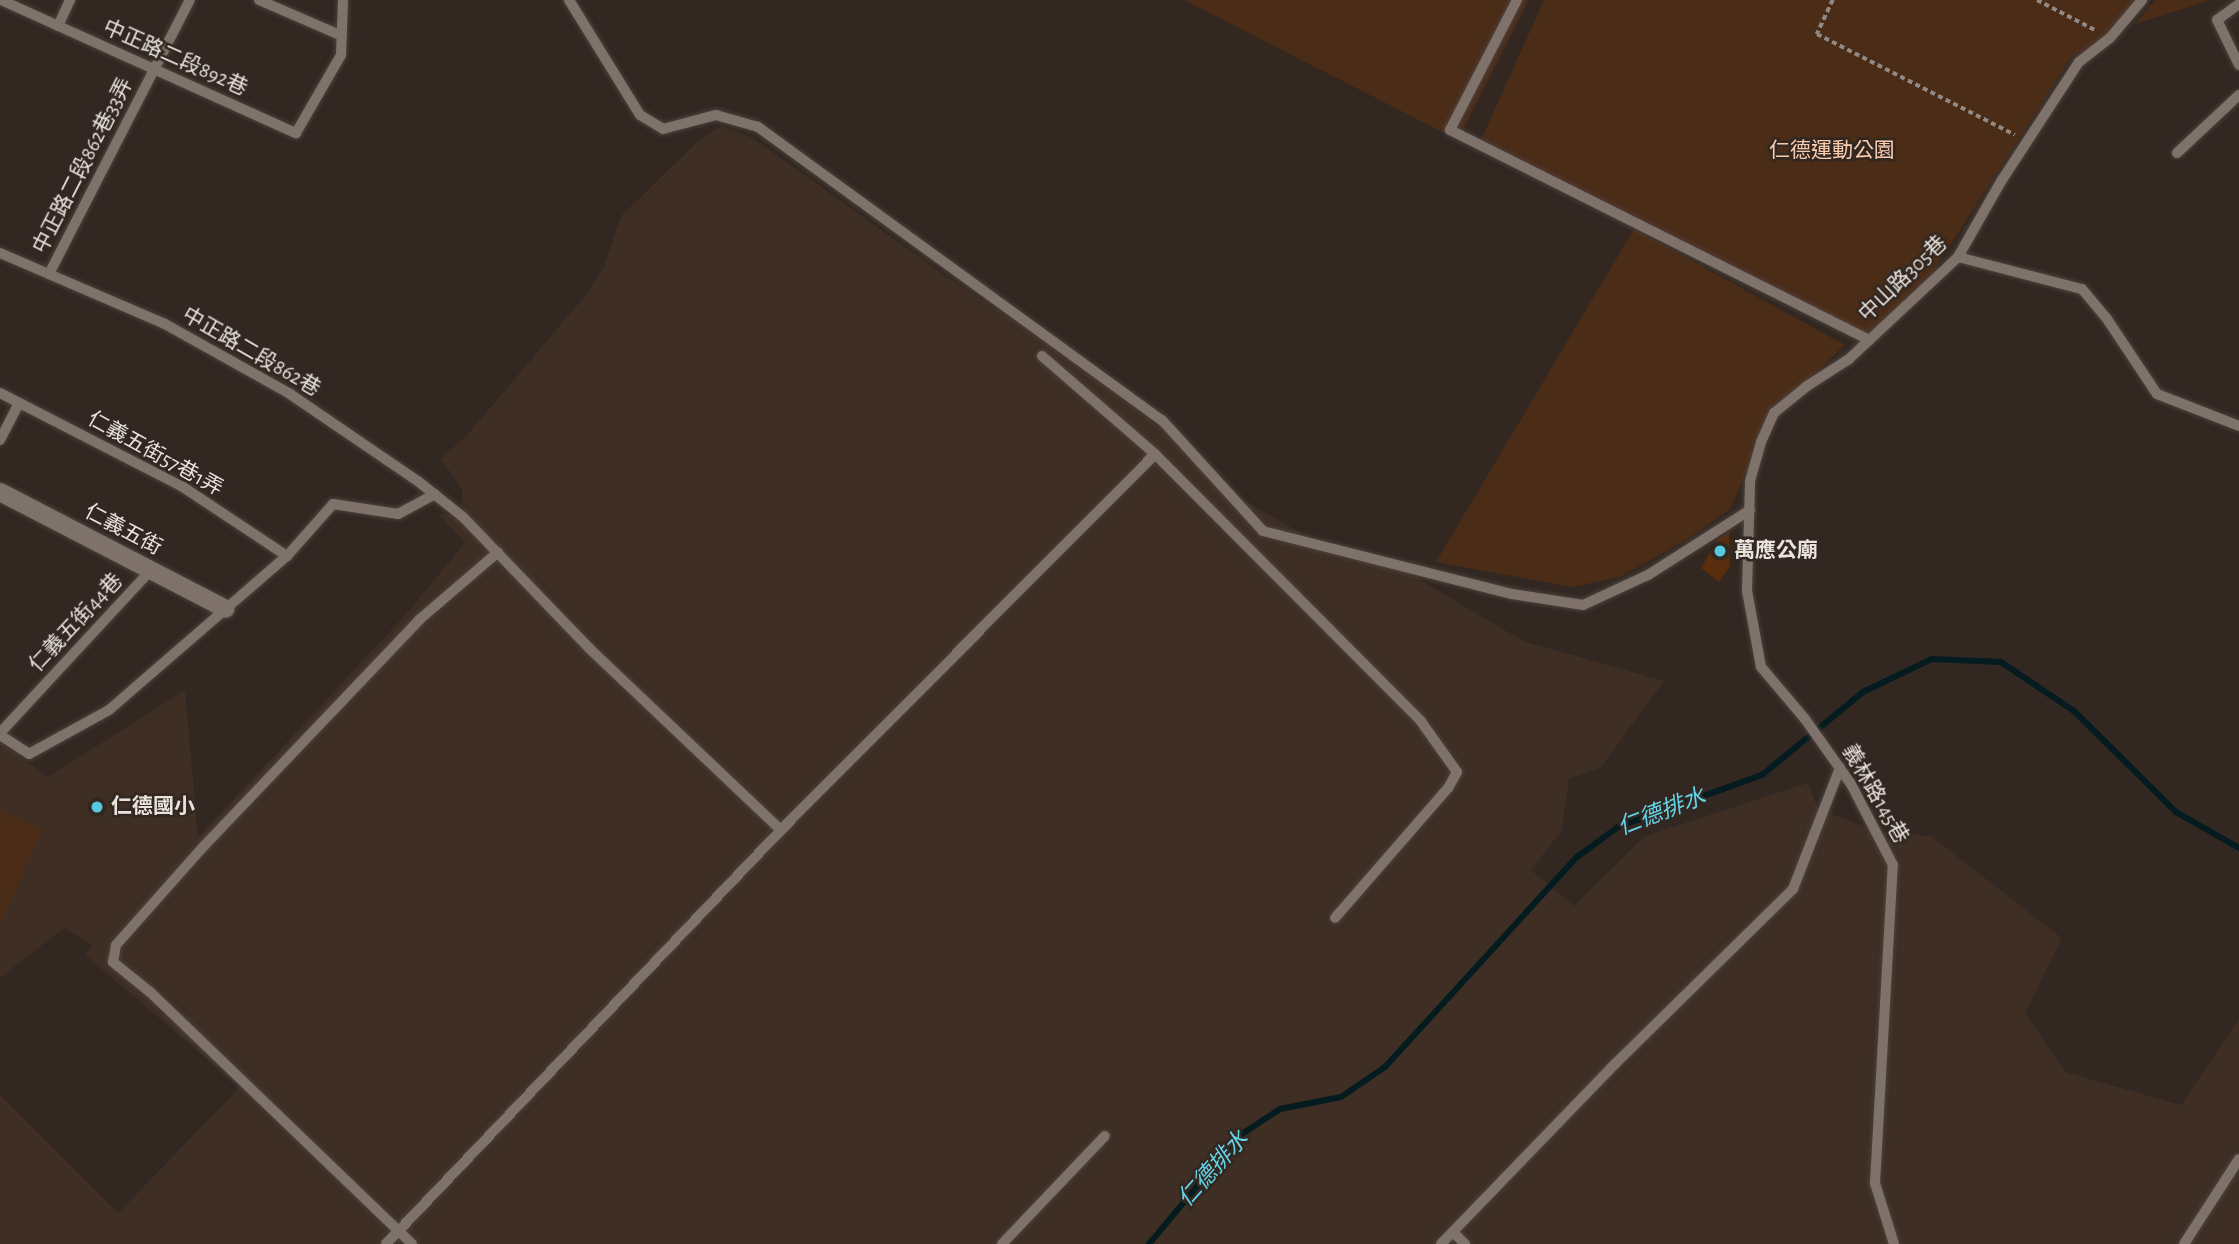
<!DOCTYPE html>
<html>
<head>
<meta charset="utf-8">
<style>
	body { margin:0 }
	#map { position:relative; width:2239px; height:1244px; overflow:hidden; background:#322721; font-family:"Alegreya Sans","Noto Sans TC",sans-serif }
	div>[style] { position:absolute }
	.built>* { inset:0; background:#3e2e24 }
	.green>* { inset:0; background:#4b2c17 }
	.stream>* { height:6px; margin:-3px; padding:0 3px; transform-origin:3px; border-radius:3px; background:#041b1f }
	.building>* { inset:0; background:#582e0e }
	.path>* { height:3.5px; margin-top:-1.75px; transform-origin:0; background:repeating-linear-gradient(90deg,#928984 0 5px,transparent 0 8.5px) }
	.roads { filter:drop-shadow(0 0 2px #4b423d) drop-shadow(0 0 2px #4b423d) }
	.service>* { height:10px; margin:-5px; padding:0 5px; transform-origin:5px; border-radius:5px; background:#7f726b }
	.minor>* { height:18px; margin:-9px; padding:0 9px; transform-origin:9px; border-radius:9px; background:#7f726b }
	.dots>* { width:19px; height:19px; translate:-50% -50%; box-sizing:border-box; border:4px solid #322721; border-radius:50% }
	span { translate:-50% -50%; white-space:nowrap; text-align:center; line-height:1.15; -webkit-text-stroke:5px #322721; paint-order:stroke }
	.street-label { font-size:21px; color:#e9e2dd }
	.park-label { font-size:21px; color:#f9ccb0 }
	.poi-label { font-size:21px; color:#e9e2dd; font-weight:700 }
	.left { translate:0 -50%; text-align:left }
	.water-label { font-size:23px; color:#64d4e8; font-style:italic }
</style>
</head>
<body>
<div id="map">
	<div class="built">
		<i style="clip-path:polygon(721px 126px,753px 138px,950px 279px,1080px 363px,1187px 450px,1238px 497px,1320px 544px,1375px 553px,1523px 641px,1664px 681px,1601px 767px,1569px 779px,1562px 830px,1531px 870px,1574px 906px,1645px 836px,1808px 783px,1818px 809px,1879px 832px,1931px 836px,2062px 938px,2025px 1013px,2066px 1072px,2181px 1105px,2239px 1019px,2239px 1244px,0 1244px,0 1095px,118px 1213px,240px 1087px,85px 955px,93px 946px,64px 928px,0 978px,0 742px,48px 777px,185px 690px,198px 837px,406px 614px,465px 543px,439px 514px,463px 516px,462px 489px,441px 459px,468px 434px,585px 296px,604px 267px,621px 216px,699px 140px)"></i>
	</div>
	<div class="green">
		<i style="clip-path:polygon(1184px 0,1529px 0,1458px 140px)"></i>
		<i style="clip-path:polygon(1544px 0,2146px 0,2118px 32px,2071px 58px,1922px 289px,1863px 339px,1481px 140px)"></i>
		<i style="clip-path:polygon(2155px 0,2210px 0,2135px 24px)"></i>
		<i style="clip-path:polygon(1634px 229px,1845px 345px,1775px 411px,1729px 510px,1686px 540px,1620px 577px,1572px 587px,1436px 562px)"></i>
		<i style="clip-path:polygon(0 810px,43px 829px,0 924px)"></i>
	</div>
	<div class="stream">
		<i style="left:1149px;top:1244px;width:141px;rotate:-50.2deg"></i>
		<i style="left:1239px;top:1136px;width:49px;rotate:-33.4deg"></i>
		<i style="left:1280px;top:1109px;width:62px;rotate:-11.1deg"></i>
		<i style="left:1341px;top:1097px;width:53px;rotate:-34.3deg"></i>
		<i style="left:1385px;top:1067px;width:285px;rotate:-47.6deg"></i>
		<i style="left:1577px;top:857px;width:51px;rotate:-36.2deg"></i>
		<i style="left:1618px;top:827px;width:153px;rotate:-19.9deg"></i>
		<i style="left:1762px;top:775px;width:131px;rotate:-39.4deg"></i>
		<i style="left:1863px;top:692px;width:76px;rotate:-25.6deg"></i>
		<i style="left:1932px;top:659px;width:69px;rotate:2.5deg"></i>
		<i style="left:2001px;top:662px;width:88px;rotate:33.9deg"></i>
		<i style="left:2074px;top:711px;width:144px;rotate:44.7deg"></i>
		<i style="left:2176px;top:812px;width:73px;rotate:29.7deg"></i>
	</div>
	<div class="building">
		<i style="clip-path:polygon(1729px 532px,1730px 566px,1719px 582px,1701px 568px,1717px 540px)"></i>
	</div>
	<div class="path">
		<i style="left:1833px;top:0;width:38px;rotate:115deg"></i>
		<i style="left:1817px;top:34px;width:222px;rotate:27deg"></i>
		<i style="left:2037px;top:0;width:68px;rotate:27.3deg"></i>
	</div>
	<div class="roads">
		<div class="service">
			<i style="left:1px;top:0;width:324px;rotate:24.3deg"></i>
			<i style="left:296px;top:133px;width:90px;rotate:-60deg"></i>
			<i style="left:341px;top:55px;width:55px;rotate:-87.9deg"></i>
			<i style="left:259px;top:0;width:90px;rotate:23.4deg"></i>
			<i style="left:569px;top:0;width:135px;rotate:58.3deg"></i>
			<i style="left:640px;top:115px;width:27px;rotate:31deg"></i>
			<i style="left:663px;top:129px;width:55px;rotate:-14.8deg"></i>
			<i style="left:716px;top:115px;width:44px;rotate:15.9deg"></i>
			<i style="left:758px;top:127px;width:499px;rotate:36deg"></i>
			<i style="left:1162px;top:420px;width:150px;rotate:47.7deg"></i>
			<i style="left:1263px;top:531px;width:257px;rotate:14.2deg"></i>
			<i style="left:1512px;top:594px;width:72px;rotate:8.8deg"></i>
			<i style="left:1583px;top:605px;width:72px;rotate:-24.8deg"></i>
			<i style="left:1648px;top:575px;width:121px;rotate:-32.5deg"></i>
			<i style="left:1517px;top:0;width:146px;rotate:117.3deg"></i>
			<i style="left:1450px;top:130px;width:469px;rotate:26.6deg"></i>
			<i style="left:2239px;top:4px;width:27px;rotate:144deg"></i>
			<i style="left:2217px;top:20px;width:50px;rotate:63.9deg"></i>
			<i style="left:58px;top:26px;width:29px;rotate:-65deg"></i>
			<i style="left:2177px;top:153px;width:85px;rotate:-43.1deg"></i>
			<i style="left:0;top:253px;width:180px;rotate:23.3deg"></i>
			<i style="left:165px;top:324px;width:143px;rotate:29.2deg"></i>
			<i style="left:290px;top:394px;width:156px;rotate:34.3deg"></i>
			<i style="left:419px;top:482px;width:56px;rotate:38.5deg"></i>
			<i style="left:463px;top:517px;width:183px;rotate:46.1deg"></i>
			<i style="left:590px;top:649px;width:263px;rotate:43.5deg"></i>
			<i style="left:1958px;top:257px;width:128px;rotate:14.5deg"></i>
			<i style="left:2082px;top:289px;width:39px;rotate:50deg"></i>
			<i style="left:2107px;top:319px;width:90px;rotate:56.3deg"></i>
			<i style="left:2157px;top:394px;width:88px;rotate:21.3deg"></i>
			<i style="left:49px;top:274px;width:308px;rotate:-62.8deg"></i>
			<i style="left:1042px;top:356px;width:150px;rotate:40.9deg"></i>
			<i style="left:1155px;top:454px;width:375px;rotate:45.1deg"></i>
			<i style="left:1420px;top:720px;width:64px;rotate:54.6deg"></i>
			<i style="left:1457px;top:772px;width:18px;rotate:119deg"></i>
			<i style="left:1448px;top:788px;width:172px;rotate:131deg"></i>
			<i style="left:0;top:393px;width:206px;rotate:27.2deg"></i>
			<i style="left:183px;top:487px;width:125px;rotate:33.6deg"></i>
			<i style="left:0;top:440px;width:42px;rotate:-62.8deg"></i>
			<i style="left:0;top:733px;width:222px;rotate:-47.2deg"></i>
			<i style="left:0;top:735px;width:35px;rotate:33deg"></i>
			<i style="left:29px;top:754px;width:91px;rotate:-28.8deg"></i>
			<i style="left:109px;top:710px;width:235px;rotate:-40.9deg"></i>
			<i style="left:287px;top:556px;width:69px;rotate:-48.5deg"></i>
			<i style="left:333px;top:504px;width:66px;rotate:8.7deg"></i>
			<i style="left:398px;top:514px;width:42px;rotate:-28.4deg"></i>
			<i style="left:1453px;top:1232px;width:17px;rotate:45deg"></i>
			<i style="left:386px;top:1244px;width:572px;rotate:-46.35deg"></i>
			<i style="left:781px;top:830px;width:530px;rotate:-45.15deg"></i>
			<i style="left:412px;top:1244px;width:364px;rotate:-136.1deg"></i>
			<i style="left:150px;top:992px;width:48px;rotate:-141deg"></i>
			<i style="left:113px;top:962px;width:17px;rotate:-80deg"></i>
			<i style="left:116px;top:945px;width:132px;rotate:-48.4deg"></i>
			<i style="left:204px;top:846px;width:312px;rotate:-46.4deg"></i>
			<i style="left:419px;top:620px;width:104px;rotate:-40.7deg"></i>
			<i style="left:1002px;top:1244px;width:149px;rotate:-46.4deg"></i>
			<i style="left:1441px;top:1244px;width:250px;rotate:-46deg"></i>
			<i style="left:1615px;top:1064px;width:250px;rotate:-44.5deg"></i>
			<i style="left:1793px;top:889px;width:130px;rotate:-68.8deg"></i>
			<i style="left:1894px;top:1244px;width:64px;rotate:-107.3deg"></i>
			<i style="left:1875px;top:1183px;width:319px;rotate:-86.8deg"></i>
			<i style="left:1893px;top:865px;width:91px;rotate:-117.4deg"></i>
			<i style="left:1851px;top:784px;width:80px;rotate:-125.3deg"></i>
			<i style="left:1805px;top:719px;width:68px;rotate:-130.2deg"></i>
			<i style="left:1761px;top:667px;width:77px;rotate:-100.4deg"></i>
			<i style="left:1747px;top:591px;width:110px;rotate:-88.4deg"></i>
			<i style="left:1750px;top:481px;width:41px;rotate:-74.2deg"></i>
			<i style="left:1761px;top:442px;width:32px;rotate:-66deg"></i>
			<i style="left:1774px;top:413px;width:43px;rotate:-39.3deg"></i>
			<i style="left:1807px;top:386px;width:50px;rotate:-32.7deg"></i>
			<i style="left:1849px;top:359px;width:149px;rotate:-43.1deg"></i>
			<i style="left:1958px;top:257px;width:89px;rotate:-60.3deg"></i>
			<i style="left:2002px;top:180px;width:141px;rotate:-56.9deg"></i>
			<i style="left:2079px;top:62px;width:39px;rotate:-38deg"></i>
			<i style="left:2110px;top:38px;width:50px;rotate:-49.9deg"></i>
			<i style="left:2184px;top:1244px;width:101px;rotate:-57.1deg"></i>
		</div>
		<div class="minor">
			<i style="left:0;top:492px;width:254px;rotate:27.4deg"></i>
		</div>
	</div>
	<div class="dots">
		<i style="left:1720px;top:551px;background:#55cade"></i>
		<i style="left:97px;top:807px;background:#55cade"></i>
	</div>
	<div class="street-label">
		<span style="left:175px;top:58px;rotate:24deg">中正路二段892巷</span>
		<span style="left:83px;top:166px;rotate:-63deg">中正路二段862巷33弄</span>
		<span style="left:1903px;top:279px;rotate:-44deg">中山路305巷</span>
		<span style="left:251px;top:352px;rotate:30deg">中正路二段862巷</span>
		<span style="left:155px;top:454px;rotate:29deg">仁義五街57巷1弄</span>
		<span style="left:123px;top:530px;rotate:28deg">仁義五街</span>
		<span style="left:76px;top:623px;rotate:-47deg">仁義五街44巷</span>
		<span style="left:1875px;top:794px;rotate:60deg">義林路145巷</span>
	</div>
	<div class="park-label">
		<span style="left:1832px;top:151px">仁德運動公園</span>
	</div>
	<div class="poi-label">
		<span class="left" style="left:1734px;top:551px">萬應公廟</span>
		<span class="left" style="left:111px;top:807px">仁德國小</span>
	</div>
	<div class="water-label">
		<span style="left:1662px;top:813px;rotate:-21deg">仁德排水</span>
		<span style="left:1214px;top:1170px;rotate:-48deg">仁德排水</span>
	</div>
</div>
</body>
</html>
